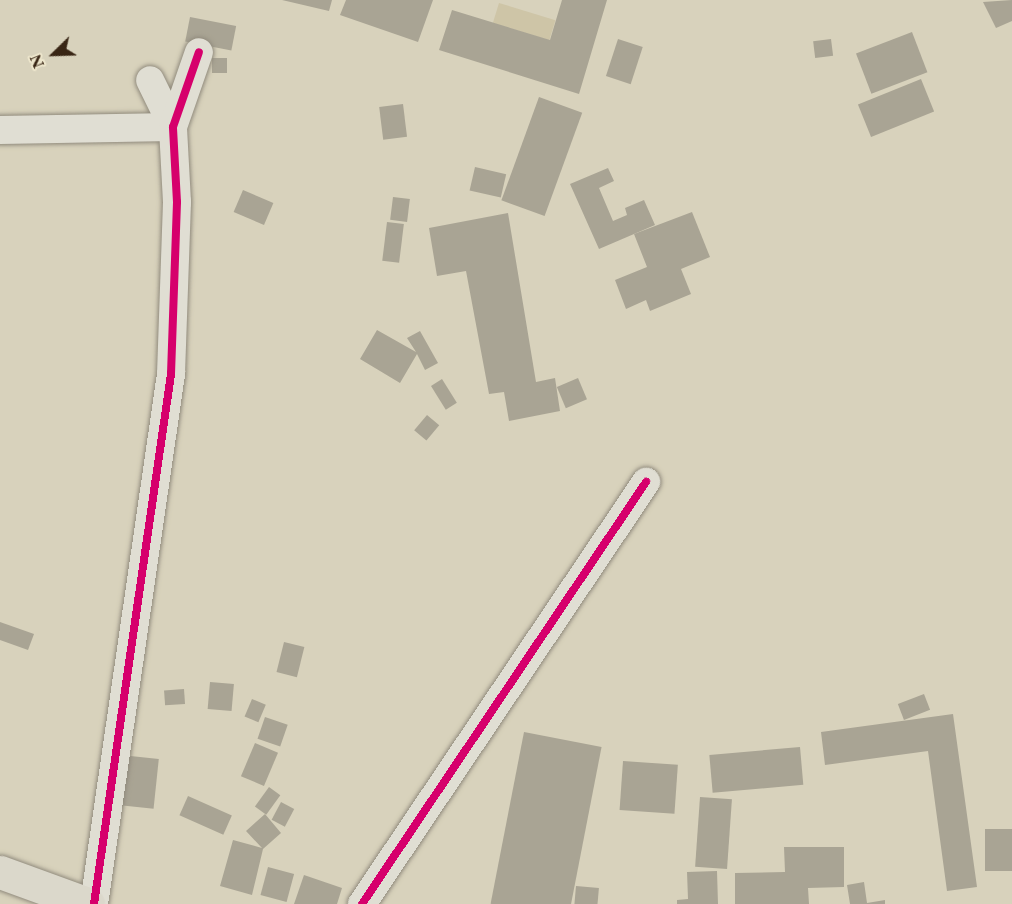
<!DOCTYPE html>
<html>
<head>
<meta charset="utf-8">
<style>
	body { margin:0 }
	#map { position:relative; width:1012px; height:904px; overflow:hidden; background:#d8d2bc; font-family:"EB Garamond",serif }
	div>[style] { position:absolute }
	.green>* { inset:0; background:#cec5a7; transform-origin:0 0 }
	.building>* { inset:0; background:#a9a494; transform-origin:0 0 }
	.roads { filter:drop-shadow(0 0 2px #918b7d) drop-shadow(0 0 2px #918b7d) }
	.minor>* { height:28px; margin:-14px; padding:0 14px; transform-origin:14px; border-radius:14px; background:#e0ded3 }
	.major>* { height:33px; margin:-16.5px; padding:0 16.5px; transform-origin:16.5px; border-radius:16.5px; background:#dbd8cb }
	.cycleway>* { height:8px; margin:-4px; padding:0 4px; transform-origin:4px; border-radius:4px; background:#d6006c }
	span { translate:-50% -50%; white-space:nowrap; text-align:center; line-height:1.15; -webkit-text-stroke:6px #ede6cc; paint-order:stroke }
	.north { position:absolute; left:24px; top:24px; width:60px; height:60px; -webkit-text-stroke:4px #ede6cc; paint-order:stroke; rotate:247deg; font-size:16px; font-weight:700; line-height:24px; text-align:center; color:#392615 }
	.north::after { content:''; display:block; margin:auto; width:21px; height:27px; background:#392615; clip-path:polygon(50% 0,100% 100%,50% 72%,0 100%) }
</style>
</head>
<body>
<div id="map">
	<div class="green">
		<i style="left:499px;top:3px;width:59px;height:21px;rotate:17deg"></i>
	</div>
	<div class="building">
		<i style="clip-path:polygon(282px 0,332px 0,329px 11px)"></i>
		<i style="clip-path:polygon(346px 0,433px 0,418px 42px,340px 15px)"></i>
		<i style="clip-path:polygon(562px 0,607px 0,579px 94px,439px 50px,452px 10px,550px 40px)"></i>
		<i style="clip-path:polygon(1012px 0,1012px 21px,996px 28px,983px 2px)"></i>
		<i style="left:190px;top:17px;width:47px;height:25px;rotate:11deg"></i>
		<i style="left:912px;top:32px;width:43px;height:60px;rotate:69deg"></i>
		<i style="left:618px;top:39px;width:26px;height:39px;rotate:18deg"></i>
		<i style="left:831px;top:39px;width:17px;height:18px;rotate:83deg"></i>
		<i style="left:212px;top:58px;width:15px;height:15px"></i>
		<i style="left:921px;top:79px;width:35px;height:68px;rotate:68deg"></i>
		<i style="left:539px;top:97px;width:46px;height:110px;rotate:20deg"></i>
		<i style="left:403px;top:104px;width:33px;height:24px;rotate:83deg"></i>
		<i style="left:475px;top:167px;width:32px;height:24px;rotate:13deg"></i>
		<i style="clip-path:polygon(608px 168px,614px 181px,599px 188px,613px 221px,627px 215px,625px 208px,644px 200px,655px 225px,599px 249px,570px 184px)"></i>
		<i style="left:243px;top:190px;width:33px;height:24px;rotate:23deg"></i>
		<i style="left:393px;top:197px;width:17px;height:23px;rotate:7deg"></i>
		<i style="clip-path:polygon(692px 212px,710px 257px,681px 269px,691px 294px,650px 311px,646px 300px,626px 309px,615px 280px,647px 267px,634px 234px)"></i>
		<i style="clip-path:polygon(508px 213px,536px 382px,555px 378px,560px 411px,509px 421px,504px 392px,489px 394px,466px 271px,437px 276px,429px 228px)"></i>
		<i style="left:387px;top:222px;width:17px;height:39px;rotate:7deg"></i>
		<i style="clip-path:polygon(377px 330px,416px 352px,407px 338px,420px 331px,438px 363px,425px 370px,417px 354px,400px 383px,360px 359px)"></i>
		<i style="left:578px;top:378px;width:23px;height:23px;rotate:67deg"></i>
		<i style="left:442px;top:379px;width:28px;height:13px;rotate:58deg"></i>
		<i style="left:427px;top:415px;width:16px;height:20px;rotate:40deg"></i>
		<i style="clip-path:polygon(0 622px,34px 634px,28px 650px,0 640px)"></i>
		<i style="left:284px;top:642px;width:21px;height:31px;rotate:14deg"></i>
		<i style="left:210px;top:682px;width:24px;height:27px;rotate:5deg"></i>
		<i style="left:184px;top:689px;width:15px;height:20px;rotate:86deg"></i>
		<i style="left:924px;top:694px;width:17px;height:28px;rotate:69deg"></i>
		<i style="left:252px;top:699px;width:15px;height:19px;rotate:23deg"></i>
		<i style="clip-path:polygon(953px 714px,977px 887px,947px 891px,928px 751px,825px 765px,821px 732px)"></i>
		<i style="left:265px;top:717px;width:24px;height:23px;rotate:19deg"></i>
		<i style="left:524px;top:732px;width:79px;height:175px;rotate:11deg"></i>
		<i style="left:255px;top:743px;width:25px;height:36px;rotate:23deg"></i>
		<i style="left:800px;top:747px;width:38px;height:91px;rotate:85deg"></i>
		<i style="left:121px;top:755px;width:38px;height:50px;rotate:6deg"></i>
		<i style="left:623px;top:761px;width:55px;height:49px;rotate:4deg"></i>
		<i style="left:269px;top:787px;width:14px;height:24px;rotate:36deg"></i>
		<i style="left:188px;top:796px;width:48px;height:21px;rotate:24deg"></i>
		<i style="left:700px;top:797px;width:32px;height:70px;rotate:4deg"></i>
		<i style="left:281px;top:802px;width:15px;height:20px;rotate:28deg"></i>
		<i style="clip-path:polygon(265px 814px,281px 833px,263px 849px,252px 895px,220px 886px,233px 840px,262px 848px,246px 831px)"></i>
		<i style="left:1012px;top:829px;width:42px;height:27px;rotate:90deg"></i>
		<i style="clip-path:polygon(784px 847px,844px 847px,844px 887px,808px 888px,809px 904px,735px 904px,735px 873px,785px 872px)"></i>
		<i style="left:268px;top:867px;width:27px;height:29px;rotate:15deg"></i>
		<i style="clip-path:polygon(717px 871px,718px 904px,677px 904px,677px 900px,688px 899px,687px 872px)"></i>
		<i style="clip-path:polygon(304px 875px,342px 888px,337px 904px,294px 904px)"></i>
		<i style="clip-path:polygon(864px 882px,867px 903px,885px 900px,885px 904px,850px 904px,847px 885px)"></i>
		<i style="left:576px;top:886px;width:23px;height:18px;rotate:5deg"></i>
	</div>
	<div class="roads">
		<div class="minor">
			<i style="left:0;top:130px;width:173px;rotate:-1deg"></i>
			<i style="left:173px;top:127px;width:52px;rotate:-116.1deg"></i>
			<i style="left:94px;top:904px;width:536px;rotate:-81.73deg"></i>
			<i style="left:171px;top:374px;width:172px;rotate:-88deg"></i>
			<i style="left:177px;top:202px;width:75px;rotate:-93.1deg"></i>
			<i style="left:173px;top:127px;width:79px;rotate:-70.9deg"></i>
			<i style="left:362px;top:904px;width:509px;rotate:-56.06deg"></i>
		</div>
		<div class="major">
			<i style="left:0;top:872px;width:94px;rotate:20deg"></i>
		</div>
	</div>
	<div class="cycleway">
		<i style="left:94px;top:904px;width:536px;rotate:-81.73deg"></i>
		<i style="left:171px;top:374px;width:172px;rotate:-88deg"></i>
		<i style="left:177px;top:202px;width:75px;rotate:-93.1deg"></i>
		<i style="left:173px;top:127px;width:79px;rotate:-70.9deg"></i>
		<i style="left:362px;top:904px;width:509px;rotate:-56.06deg"></i>
	</div>
	<div class="north">N</div>
</div>
</body>
</html>
